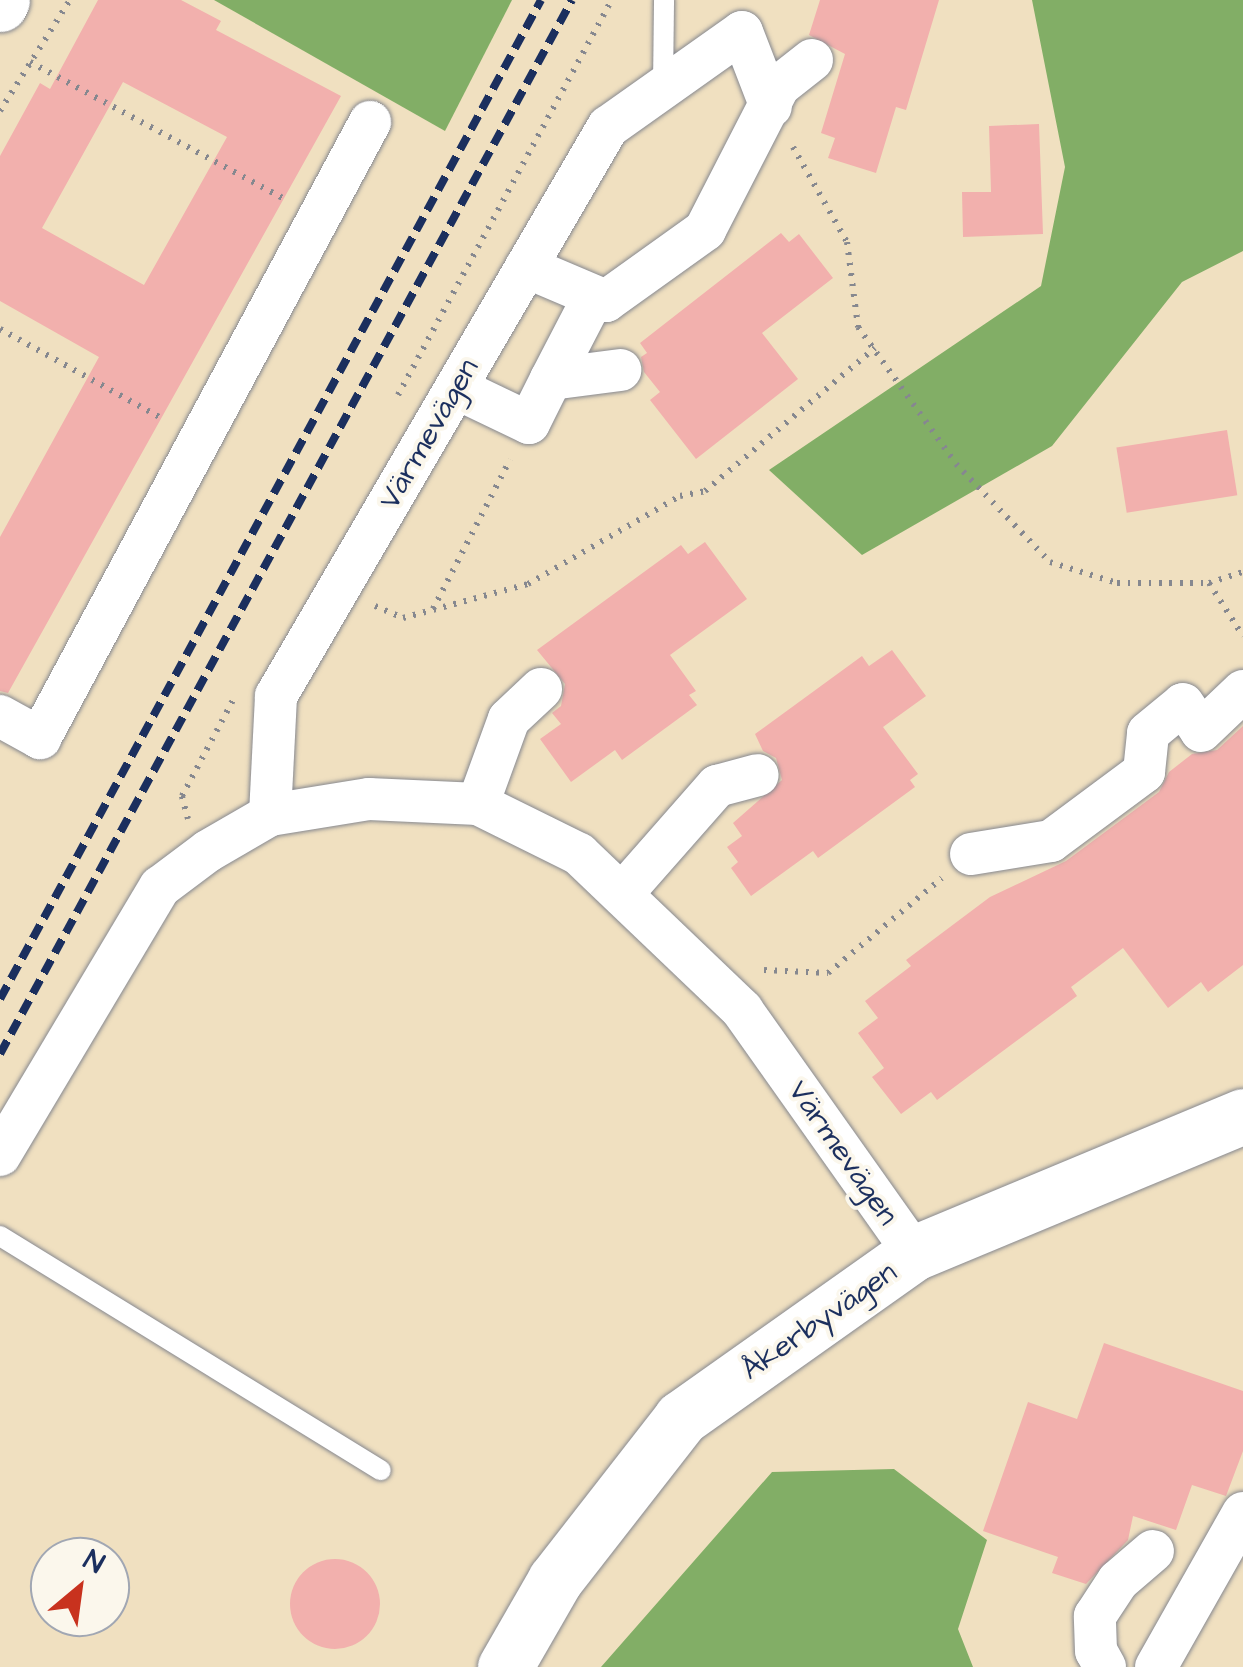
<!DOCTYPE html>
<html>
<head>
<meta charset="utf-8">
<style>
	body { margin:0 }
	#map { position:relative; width:1243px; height:1667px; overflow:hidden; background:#f0e0c0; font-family:"Architects Daughter",sans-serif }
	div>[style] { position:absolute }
	.forest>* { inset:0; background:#82ae66 }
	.building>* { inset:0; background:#f2b0ad; transform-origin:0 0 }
	.round { border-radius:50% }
	.path>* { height:6px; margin-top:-3px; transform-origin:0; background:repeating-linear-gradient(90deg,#86888f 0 2.5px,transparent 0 10.5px) }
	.roads { filter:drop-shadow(0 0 2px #86888f) drop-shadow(0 0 2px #86888f) }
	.lane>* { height:20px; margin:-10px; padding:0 10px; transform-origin:10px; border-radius:10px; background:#fff }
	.street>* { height:42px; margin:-21px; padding:0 21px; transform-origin:21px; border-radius:21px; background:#fff }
	.secondary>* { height:55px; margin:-27.5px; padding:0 27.5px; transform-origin:27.5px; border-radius:27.5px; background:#fff }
	.rail>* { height:8px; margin-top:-4px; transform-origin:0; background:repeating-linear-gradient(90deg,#1b2f5e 0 15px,transparent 0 23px) }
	span { translate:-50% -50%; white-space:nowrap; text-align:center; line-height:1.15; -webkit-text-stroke:8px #fbf7ec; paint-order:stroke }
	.street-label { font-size:30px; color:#1b2f5e }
	.north { position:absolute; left:30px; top:1537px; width:100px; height:100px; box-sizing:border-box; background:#fbf7ec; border:2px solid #a1a7b3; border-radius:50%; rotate:29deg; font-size:28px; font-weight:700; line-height:40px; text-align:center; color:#1b2f5e }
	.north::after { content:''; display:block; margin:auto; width:35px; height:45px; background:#c8321e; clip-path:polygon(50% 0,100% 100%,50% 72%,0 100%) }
</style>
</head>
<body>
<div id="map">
	<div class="forest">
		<i style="clip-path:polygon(214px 0,512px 0,445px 131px)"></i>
		<i style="clip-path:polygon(1032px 0,1243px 0,1243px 251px,1182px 282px,1052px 446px,862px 555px,769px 470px,1041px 286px,1065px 167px)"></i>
		<i style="clip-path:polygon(894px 1469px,987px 1540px,958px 1629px,973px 1667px,601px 1667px,772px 1472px)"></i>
	</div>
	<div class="building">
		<i style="clip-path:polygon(evenodd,98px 0,181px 0,221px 21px,216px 30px,341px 96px,8px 693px,0 691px,0 537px,99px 357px,0 301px,0 156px,40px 83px,50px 89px,98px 0,123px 82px,227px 137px,144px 285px,42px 228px,123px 82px)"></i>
		<i style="clip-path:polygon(820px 0,939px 0,906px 110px,896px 107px,876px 173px,828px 158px,835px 138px,821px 133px,845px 54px,809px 35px)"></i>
		<i style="clip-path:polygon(1039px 124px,1043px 234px,963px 237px,962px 192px,991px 192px,989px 126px)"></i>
		<i style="clip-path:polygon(781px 233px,789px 242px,799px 234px,833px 278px,762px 333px,798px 379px,696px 459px,650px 400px,660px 392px,644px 372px,641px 357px,647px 353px,640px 343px)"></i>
		<i style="left:1227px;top:430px;width:66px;height:112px;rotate:81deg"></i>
		<i style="clip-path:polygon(705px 542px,747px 599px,670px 655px,696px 691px,689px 695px,697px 705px,622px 760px,615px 750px,571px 782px,540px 739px,561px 724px,552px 713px,561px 706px,565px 684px,537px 650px,681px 545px,688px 554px)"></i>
		<i style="clip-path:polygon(892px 650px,926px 696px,883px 727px,918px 774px,910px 780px,915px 787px,818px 858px,813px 851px,751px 896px,731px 868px,738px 862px,727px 847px,742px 836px,733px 823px,782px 780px,776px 758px,763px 751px,755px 734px,862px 656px,869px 666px)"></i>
		<i style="clip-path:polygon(1243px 726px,1243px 965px,1208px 992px,1201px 982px,1168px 1008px,1123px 948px,1071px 987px,1077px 996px,937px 1100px,931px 1092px,901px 1114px,872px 1077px,884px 1068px,858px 1033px,878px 1018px,865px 1001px,911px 966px,906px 960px,990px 897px,1066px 861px,1159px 792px,1169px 772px,1192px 754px,1217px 750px)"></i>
		<i style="clip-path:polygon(1104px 1343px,1243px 1391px,1243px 1451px,1226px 1496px,1192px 1485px,1176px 1530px,1133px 1516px,1128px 1540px,1086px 1584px,1052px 1573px,1058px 1557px,983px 1531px,1028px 1402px,1077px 1419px)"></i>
		<i class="round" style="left:290px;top:1559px;width:90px;height:90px"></i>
	</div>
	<div class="path">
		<i style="left:30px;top:62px;width:289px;rotate:28.3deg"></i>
		<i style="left:0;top:111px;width:131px;rotate:-57.8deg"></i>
		<i style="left:793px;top:147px;width:109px;rotate:60.4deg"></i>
		<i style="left:847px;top:242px;width:86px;rotate:82.6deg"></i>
		<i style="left:858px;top:327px;width:168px;rotate:54.4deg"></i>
		<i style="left:956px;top:464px;width:136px;rotate:46.2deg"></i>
		<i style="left:1050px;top:562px;width:70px;rotate:17.4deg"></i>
		<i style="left:1117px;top:583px;width:92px"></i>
		<i style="left:1209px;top:583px;width:36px;rotate:-18deg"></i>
		<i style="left:0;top:329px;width:188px;rotate:28.9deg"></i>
		<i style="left:398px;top:395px;width:449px;rotate:-61.6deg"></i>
		<i style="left:1209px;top:583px;width:63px;rotate:57.3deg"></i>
		<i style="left:375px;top:606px;width:30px;rotate:23deg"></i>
		<i style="left:403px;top:618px;width:130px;rotate:-15.2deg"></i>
		<i style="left:528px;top:584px;width:176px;rotate:-30.1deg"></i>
		<i style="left:680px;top:496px;width:25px;rotate:-11deg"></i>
		<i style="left:705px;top:491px;width:222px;rotate:-40.1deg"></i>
		<i style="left:433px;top:609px;width:168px;rotate:-62.7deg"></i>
		<i style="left:188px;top:819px;width:24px;rotate:-105deg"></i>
		<i style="left:182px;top:796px;width:109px;rotate:-62deg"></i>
		<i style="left:764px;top:970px;width:64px;rotate:2.7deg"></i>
		<i style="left:828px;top:973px;width:148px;rotate:-39.8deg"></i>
	</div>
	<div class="roads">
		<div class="lane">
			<i style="left:663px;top:85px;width:85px;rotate:-89.3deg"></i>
			<i style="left:0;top:1236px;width:447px;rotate:31.6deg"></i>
		</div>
		<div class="street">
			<i style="left:526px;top:267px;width:87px;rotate:23deg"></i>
			<i style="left:606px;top:301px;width:122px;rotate:-35.6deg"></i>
			<i style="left:705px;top:230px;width:162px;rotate:-62.8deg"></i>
			<i style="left:779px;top:86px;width:42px;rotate:-38.2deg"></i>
			<i style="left:551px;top:379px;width:93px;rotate:-62.6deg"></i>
			<i style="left:456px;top:388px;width:81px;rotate:25.6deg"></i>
			<i style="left:529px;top:423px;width:49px;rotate:-63.4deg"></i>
			<i style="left:551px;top:379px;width:70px;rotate:-7.4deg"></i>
			<i style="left:0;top:716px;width:46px;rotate:28.8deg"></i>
			<i style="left:40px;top:738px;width:699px;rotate:-61.82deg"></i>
			<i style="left:478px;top:804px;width:90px;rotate:-70deg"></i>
			<i style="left:509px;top:719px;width:44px;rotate:-43.2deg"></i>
			<i style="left:270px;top:815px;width:119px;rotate:-87.1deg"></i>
			<i style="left:276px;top:696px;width:659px;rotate:-59.74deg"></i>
			<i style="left:608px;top:127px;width:164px;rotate:-35.3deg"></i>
			<i style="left:742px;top:32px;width:80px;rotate:68.9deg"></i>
			<i style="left:971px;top:854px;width:81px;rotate:-9.2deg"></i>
			<i style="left:1051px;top:841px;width:116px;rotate:-36.6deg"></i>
			<i style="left:1144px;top:772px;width:39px;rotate:-84deg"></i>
			<i style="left:1148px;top:733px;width:45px;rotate:-39.6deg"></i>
			<i style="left:1183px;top:704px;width:32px;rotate:56deg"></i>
			<i style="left:1201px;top:731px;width:58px;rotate:-43.6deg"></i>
			<i style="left:622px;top:894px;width:144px;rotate:-48.7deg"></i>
			<i style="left:717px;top:786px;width:42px;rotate:-15deg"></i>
			<i style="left:0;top:1155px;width:312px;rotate:-59.2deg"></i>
			<i style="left:160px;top:887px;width:60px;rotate:-36.9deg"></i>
			<i style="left:208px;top:851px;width:72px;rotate:-30.1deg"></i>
			<i style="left:270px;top:815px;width:100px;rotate:-9.2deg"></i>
			<i style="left:369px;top:799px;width:109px;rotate:2.6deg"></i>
			<i style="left:478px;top:804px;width:113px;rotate:26.3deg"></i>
			<i style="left:579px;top:854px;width:226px;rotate:43.7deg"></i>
			<i style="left:742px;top:1010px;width:298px;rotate:54.7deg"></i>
			<i style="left:1105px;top:1667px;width:18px;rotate:-119deg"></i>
			<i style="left:1096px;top:1651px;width:35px;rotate:-92deg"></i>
			<i style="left:1095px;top:1616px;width:42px;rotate:-56.7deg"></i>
			<i style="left:1118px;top:1581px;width:46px;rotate:-40.6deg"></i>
			<i style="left:1156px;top:1667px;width:177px;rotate:-60.5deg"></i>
		</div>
		<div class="secondary">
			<i style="left:0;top:4px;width:4px;rotate:-63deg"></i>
			<i style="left:505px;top:1667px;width:100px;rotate:-60.1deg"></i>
			<i style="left:555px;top:1580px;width:205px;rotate:-52.1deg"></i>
			<i style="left:681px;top:1418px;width:286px;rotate:-35.3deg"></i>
			<i style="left:914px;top:1253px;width:356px;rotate:-22.6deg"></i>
		</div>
	</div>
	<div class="rail">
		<i style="left:0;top:999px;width:1136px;rotate:-61.56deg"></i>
		<i style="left:0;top:1054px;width:1199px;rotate:-61.51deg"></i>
	</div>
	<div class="street-label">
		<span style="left:429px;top:434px;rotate:-60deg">Värmevägen</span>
		<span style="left:843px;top:1153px;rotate:55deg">Värmevägen</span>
		<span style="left:819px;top:1321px;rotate:-35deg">Åkerbyvägen</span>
	</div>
	<div class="north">N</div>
</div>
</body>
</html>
